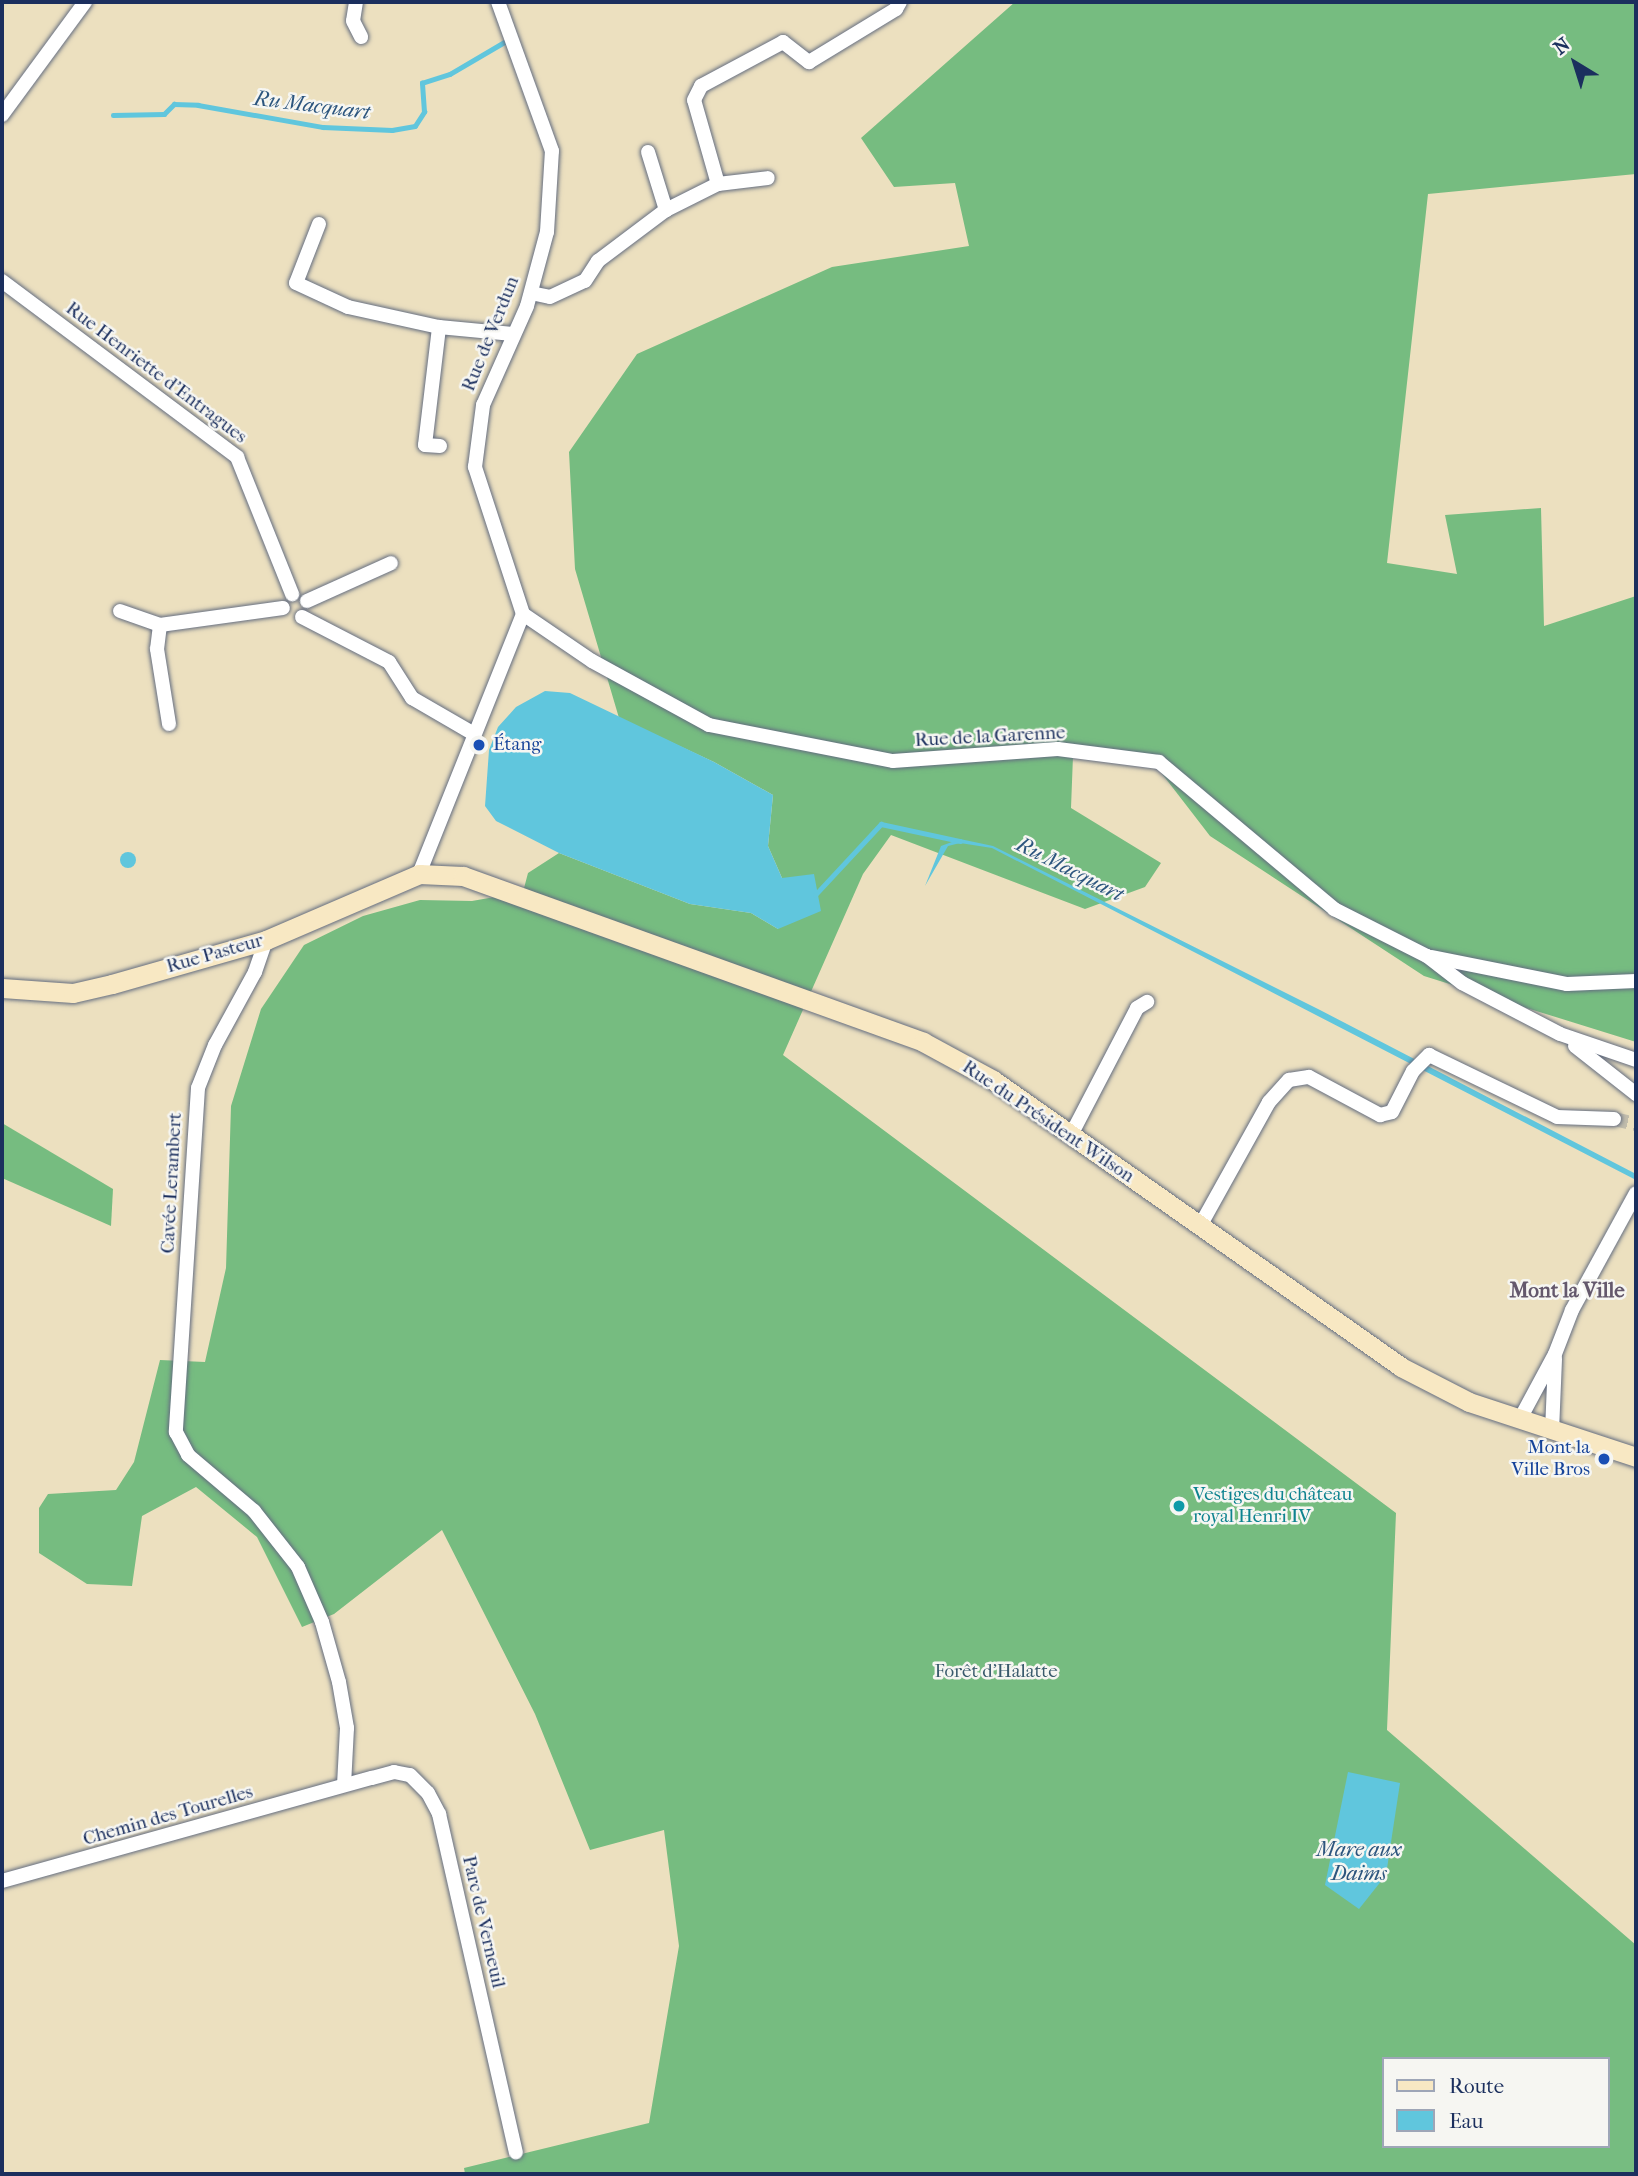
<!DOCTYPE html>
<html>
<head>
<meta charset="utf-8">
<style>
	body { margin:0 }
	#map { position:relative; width:1638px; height:2176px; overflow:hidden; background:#ece0bf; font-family:"IM FELL French Canon",serif }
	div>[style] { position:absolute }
	.forest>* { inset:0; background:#76bc80 }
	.water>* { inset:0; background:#60c6dd }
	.round { border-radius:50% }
	.stream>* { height:4.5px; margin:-2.25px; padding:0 2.25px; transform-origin:2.25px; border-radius:2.25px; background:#60c6dd }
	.street-tunnel>* { height:14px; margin-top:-7px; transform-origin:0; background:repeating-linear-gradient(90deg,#c2bdac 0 14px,transparent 0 21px) }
	.roads { filter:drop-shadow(0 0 2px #646d80) drop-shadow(0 0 2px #646d80) }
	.street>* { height:14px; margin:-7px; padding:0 7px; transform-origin:7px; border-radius:7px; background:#fff }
	.secondary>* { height:19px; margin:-9.5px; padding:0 9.5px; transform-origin:9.5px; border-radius:9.5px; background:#f8e8c3 }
	.dots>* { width:19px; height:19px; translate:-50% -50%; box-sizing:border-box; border:4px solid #f6f6f2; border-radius:50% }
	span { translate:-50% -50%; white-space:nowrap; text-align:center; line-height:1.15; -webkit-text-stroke:5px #f6f6f2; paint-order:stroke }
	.street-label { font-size:19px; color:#1b2f5e }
	.transit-label { font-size:19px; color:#164399 }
	.left { translate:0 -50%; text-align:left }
	.right { translate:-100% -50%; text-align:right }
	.culture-label { font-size:19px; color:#0d838f }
	.park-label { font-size:19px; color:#395a6c }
	.water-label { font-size:21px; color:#2c557e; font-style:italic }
	.neighbourhood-label { font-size:21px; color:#64586c; font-weight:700 }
	.frame { position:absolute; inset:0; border:4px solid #1b2f5e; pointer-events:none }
	.legend { position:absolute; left:1382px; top:2057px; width:228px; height:91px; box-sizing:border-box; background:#f6f6f2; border:2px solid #9ea6b7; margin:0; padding:9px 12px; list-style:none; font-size:21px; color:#1b2f5e }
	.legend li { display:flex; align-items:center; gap:14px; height:35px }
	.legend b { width:35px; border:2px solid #9ea6b7 }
	.north { position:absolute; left:1540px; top:28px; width:70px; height:70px; -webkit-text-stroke:5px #f6f6f2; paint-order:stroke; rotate:322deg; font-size:19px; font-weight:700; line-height:28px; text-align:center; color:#1b2f5e }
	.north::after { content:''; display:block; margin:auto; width:24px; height:32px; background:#1b2f5e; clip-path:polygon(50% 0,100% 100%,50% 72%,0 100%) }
</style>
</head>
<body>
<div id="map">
	<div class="forest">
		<i style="clip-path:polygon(evenodd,1015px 2px,1636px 2px,1636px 174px,1428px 194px,1387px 563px,1457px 574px,1445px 515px,1541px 508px,1544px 626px,1636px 596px,1636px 1042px,1424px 976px,1210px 836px,1146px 753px,1073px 756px,1071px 808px,1161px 863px,1145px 887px,1085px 909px,891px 835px,863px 874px,783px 1055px,1396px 1513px,1387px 1730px,1636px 1945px,1636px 2174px,465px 2174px,464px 2168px,649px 2123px,679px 1946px,664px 1830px,590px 1850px,535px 1714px,442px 1530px,334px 1614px,302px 1627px,257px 1537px,196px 1487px,142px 1516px,132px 1586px,87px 1584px,39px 1553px,39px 1508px,48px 1494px,116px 1490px,134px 1462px,160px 1360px,205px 1362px,226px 1268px,231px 1106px,261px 1009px,304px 945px,363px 916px,420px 900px,472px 901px,523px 892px,528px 873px,559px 853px,690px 904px,751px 913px,778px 929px,782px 878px,768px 846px,773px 795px,714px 762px,619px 718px,575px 569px,569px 452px,637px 354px,832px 267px,969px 246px,955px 183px,894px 187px,861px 138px,1015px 2px,1384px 2059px,1608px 2059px,1608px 2146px,1384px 2146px,1384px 2059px)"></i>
		<i style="clip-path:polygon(2px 1123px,113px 1189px,111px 1226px,2px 1178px)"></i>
	</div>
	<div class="water">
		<i style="clip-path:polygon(545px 691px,570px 693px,714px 762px,773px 795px,768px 846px,782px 878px,814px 874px,821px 911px,778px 929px,751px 913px,690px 904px,559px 853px,496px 821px,485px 806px,489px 750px,498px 727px,516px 707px)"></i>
		<i style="clip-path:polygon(960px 839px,993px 846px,1320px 1010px,1636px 1174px,1636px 1180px,992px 848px,960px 843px,948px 846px,925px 886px,941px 846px)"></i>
		<i class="round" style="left:120px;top:852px;width:16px;height:16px"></i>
		<i style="clip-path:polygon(1348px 1772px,1400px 1783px,1386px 1875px,1359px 1909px,1325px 1885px)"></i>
	</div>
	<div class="stream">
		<i style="left:113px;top:115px;width:51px;rotate:-1.1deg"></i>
		<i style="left:164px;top:114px;width:14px;rotate:-45deg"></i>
		<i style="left:174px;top:104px;width:24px;rotate:2deg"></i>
		<i style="left:198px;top:105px;width:127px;rotate:10deg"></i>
		<i style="left:323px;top:127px;width:69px;rotate:2.5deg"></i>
		<i style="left:392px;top:130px;width:23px;rotate:-10deg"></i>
		<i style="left:415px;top:126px;width:17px;rotate:-57deg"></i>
		<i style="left:424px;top:112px;width:29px;rotate:-94deg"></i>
		<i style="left:422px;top:83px;width:29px;rotate:-18deg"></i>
		<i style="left:450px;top:74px;width:65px;rotate:-30.5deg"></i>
		<i style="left:815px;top:895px;width:97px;rotate:-47.1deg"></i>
		<i style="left:881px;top:824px;width:81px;rotate:12.1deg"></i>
	</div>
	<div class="street-tunnel">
		<i style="left:1614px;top:1119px;width:23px;rotate:13deg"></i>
	</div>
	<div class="roads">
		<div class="street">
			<i style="left:356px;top:2px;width:19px;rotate:99deg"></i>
			<i style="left:353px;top:21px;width:18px;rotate:63deg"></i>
			<i style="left:2px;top:115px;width:140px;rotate:-53.7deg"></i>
			<i style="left:648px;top:152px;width:61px;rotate:72.8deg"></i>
			<i style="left:718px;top:184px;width:50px;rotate:-6.8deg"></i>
			<i style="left:319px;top:224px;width:63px;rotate:111.3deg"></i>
			<i style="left:296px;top:283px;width:57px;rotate:24.8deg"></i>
			<i style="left:348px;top:307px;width:93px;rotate:12.4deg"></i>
			<i style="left:2px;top:281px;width:294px;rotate:36.8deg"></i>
			<i style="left:237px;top:457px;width:148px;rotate:68.1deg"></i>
			<i style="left:531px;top:293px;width:19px;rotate:12deg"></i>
			<i style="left:550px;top:297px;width:38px;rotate:-25deg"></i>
			<i style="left:585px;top:281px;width:24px;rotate:-57deg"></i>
			<i style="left:598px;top:261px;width:85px;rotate:-36.9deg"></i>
			<i style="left:666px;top:210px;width:58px;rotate:-26.6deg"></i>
			<i style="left:718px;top:184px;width:87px;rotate:-105.9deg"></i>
			<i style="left:694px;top:100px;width:16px;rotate:-63deg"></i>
			<i style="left:701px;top:86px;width:93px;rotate:-28.2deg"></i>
			<i style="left:783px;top:42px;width:33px;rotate:38deg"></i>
			<i style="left:809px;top:62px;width:102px;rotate:-31.3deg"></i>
			<i style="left:896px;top:9px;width:8px;rotate:-60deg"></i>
			<i style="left:440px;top:446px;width:15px;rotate:-176deg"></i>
			<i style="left:425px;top:445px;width:119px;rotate:-83.2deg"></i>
			<i style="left:439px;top:327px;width:74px;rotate:5.4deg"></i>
			<i style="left:307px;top:601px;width:92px;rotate:-24.3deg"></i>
			<i style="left:120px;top:611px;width:42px;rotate:19.3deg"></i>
			<i style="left:160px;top:625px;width:124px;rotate:-7.9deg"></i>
			<i style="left:523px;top:614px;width:83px;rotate:34.3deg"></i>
			<i style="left:592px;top:661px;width:133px;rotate:28.7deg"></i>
			<i style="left:709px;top:725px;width:187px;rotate:11.1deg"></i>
			<i style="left:893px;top:761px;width:165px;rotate:-4.2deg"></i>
			<i style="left:1058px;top:749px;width:102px;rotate:7.3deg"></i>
			<i style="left:1159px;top:762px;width:229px;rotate:40deg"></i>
			<i style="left:1334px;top:909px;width:104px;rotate:26.8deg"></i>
			<i style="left:1427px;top:956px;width:44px;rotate:37.6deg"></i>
			<i style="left:1462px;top:983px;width:110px;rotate:27.5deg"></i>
			<i style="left:1560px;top:1034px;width:80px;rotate:18.9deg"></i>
			<i style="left:302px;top:617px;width:98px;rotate:27.3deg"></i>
			<i style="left:389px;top:662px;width:43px;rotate:57.4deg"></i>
			<i style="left:412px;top:698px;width:72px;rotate:30.1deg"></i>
			<i style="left:160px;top:625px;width:24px;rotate:97deg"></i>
			<i style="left:157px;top:649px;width:76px;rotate:80.9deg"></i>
			<i style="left:419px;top:874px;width:280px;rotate:-68.2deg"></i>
			<i style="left:523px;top:614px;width:155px;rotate:-108.1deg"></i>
			<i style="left:475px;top:467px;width:63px;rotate:-82.6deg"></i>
			<i style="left:483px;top:405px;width:108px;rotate:-66deg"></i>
			<i style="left:527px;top:306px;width:77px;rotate:-74.9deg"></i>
			<i style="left:547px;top:232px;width:81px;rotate:-86.5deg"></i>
			<i style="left:552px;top:151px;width:158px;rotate:-109.9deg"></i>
			<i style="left:266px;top:940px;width:34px;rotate:109deg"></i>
			<i style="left:255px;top:972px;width:83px;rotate:118.7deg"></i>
			<i style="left:215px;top:1045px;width:46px;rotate:111.6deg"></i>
			<i style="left:198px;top:1088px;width:345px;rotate:93.7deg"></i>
			<i style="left:176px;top:1432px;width:26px;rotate:62deg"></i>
			<i style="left:188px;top:1455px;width:87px;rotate:40.3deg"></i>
			<i style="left:254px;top:1511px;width:71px;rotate:51.8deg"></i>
			<i style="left:298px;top:1567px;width:60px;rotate:66.4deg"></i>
			<i style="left:322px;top:1622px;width:62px;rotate:74.2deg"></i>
			<i style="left:339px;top:1682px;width:47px;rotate:80.1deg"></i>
			<i style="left:347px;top:1728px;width:57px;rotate:93deg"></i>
			<i style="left:1432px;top:957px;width:138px;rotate:11.3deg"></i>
			<i style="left:1567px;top:984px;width:69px;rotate:-2.5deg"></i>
			<i style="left:1575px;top:1046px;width:78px;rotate:38.2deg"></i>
			<i style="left:1071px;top:1135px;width:143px;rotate:-62.5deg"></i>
			<i style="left:1137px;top:1008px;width:12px;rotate:-31deg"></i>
			<i style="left:1200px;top:1226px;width:142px;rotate:-60.9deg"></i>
			<i style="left:1269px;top:1102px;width:30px;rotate:-48deg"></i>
			<i style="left:1289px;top:1080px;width:20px;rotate:-9deg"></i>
			<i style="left:1309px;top:1077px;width:81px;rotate:28.2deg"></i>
			<i style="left:1380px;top:1115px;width:12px;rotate:-14deg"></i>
			<i style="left:1392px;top:1112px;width:46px;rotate:-62.9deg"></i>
			<i style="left:1413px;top:1071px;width:23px;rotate:-45deg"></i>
			<i style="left:1429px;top:1055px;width:142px;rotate:25.8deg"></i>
			<i style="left:1557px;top:1117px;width:57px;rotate:2deg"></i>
			<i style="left:1520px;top:1419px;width:74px;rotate:-61.7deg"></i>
			<i style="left:1555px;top:1354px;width:47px;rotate:-68.9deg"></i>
			<i style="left:1572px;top:1310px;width:133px;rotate:-61.3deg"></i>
			<i style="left:1552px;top:1431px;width:72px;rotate:-87.6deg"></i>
			<i style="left:2px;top:1881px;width:384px;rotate:-15.6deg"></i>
			<i style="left:372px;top:1778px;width:23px;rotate:-15deg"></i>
			<i style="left:394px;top:1772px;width:16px;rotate:11deg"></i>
			<i style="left:410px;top:1775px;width:25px;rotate:45deg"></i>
			<i style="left:428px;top:1793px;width:24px;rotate:62deg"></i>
			<i style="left:439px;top:1814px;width:347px;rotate:77.2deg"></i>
		</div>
		<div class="secondary">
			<i style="left:2px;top:988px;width:71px;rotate:4deg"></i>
			<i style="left:73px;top:993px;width:40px;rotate:-13deg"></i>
			<i style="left:112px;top:984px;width:160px;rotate:-15.9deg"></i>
			<i style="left:266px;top:940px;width:167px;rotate:-23.3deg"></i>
			<i style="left:419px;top:874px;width:44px;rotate:2.6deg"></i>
			<i style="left:463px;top:876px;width:489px;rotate:19.8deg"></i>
			<i style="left:923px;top:1042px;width:80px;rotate:28.5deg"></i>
			<i style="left:993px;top:1080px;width:499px;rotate:35.1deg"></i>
			<i style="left:1401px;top:1367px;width:76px;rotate:27.2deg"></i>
			<i style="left:1469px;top:1402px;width:176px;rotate:18.2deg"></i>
		</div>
	</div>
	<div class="dots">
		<i style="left:479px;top:745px;background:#1a4fb4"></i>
		<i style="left:1604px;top:1459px;background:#1a4fb4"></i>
		<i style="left:1179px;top:1506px;background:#0f9aa8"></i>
	</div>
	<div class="street-label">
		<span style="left:491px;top:334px;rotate:-68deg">Rue de Verdun</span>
		<span style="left:156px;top:373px;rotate:37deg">Rue Henriette d'Entragues</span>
		<span style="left:990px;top:737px;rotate:-3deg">Rue de la Garenne</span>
		<span style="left:215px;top:954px;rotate:-16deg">Rue Pasteur</span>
		<span style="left:1048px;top:1122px;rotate:34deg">Rue du Président Wilson</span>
		<span style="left:172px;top:1183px;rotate:-87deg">Cavée Lerambert</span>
		<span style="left:168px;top:1816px;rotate:-16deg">Chemin des Tourelles</span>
		<span style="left:483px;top:1922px;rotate:77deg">Parc de Verneuil</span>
	</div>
	<div class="transit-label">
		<span class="left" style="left:493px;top:745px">Étang</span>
		<span class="right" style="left:1590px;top:1459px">Mont la<br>Ville Bros</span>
	</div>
	<div class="culture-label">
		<span class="left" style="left:1193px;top:1506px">Vestiges du château<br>royal Henri IV</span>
	</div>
	<div class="park-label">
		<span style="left:996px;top:1672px">Forêt d'Halatte</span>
	</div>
	<div class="water-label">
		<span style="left:312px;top:105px;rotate:7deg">Ru Macquart</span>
		<span style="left:1070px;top:869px;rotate:27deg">Ru Macquart</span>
		<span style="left:1359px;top:1861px">Mare aux<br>Daims</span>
	</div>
	<div class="neighbourhood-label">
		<span style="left:1567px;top:1290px">Mont la Ville</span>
	</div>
	<div class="frame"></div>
	<ul class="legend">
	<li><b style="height:9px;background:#f8e8c3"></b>Route</li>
	<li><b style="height:19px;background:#60c6dd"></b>Eau</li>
	</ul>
	<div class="north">N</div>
</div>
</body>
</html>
